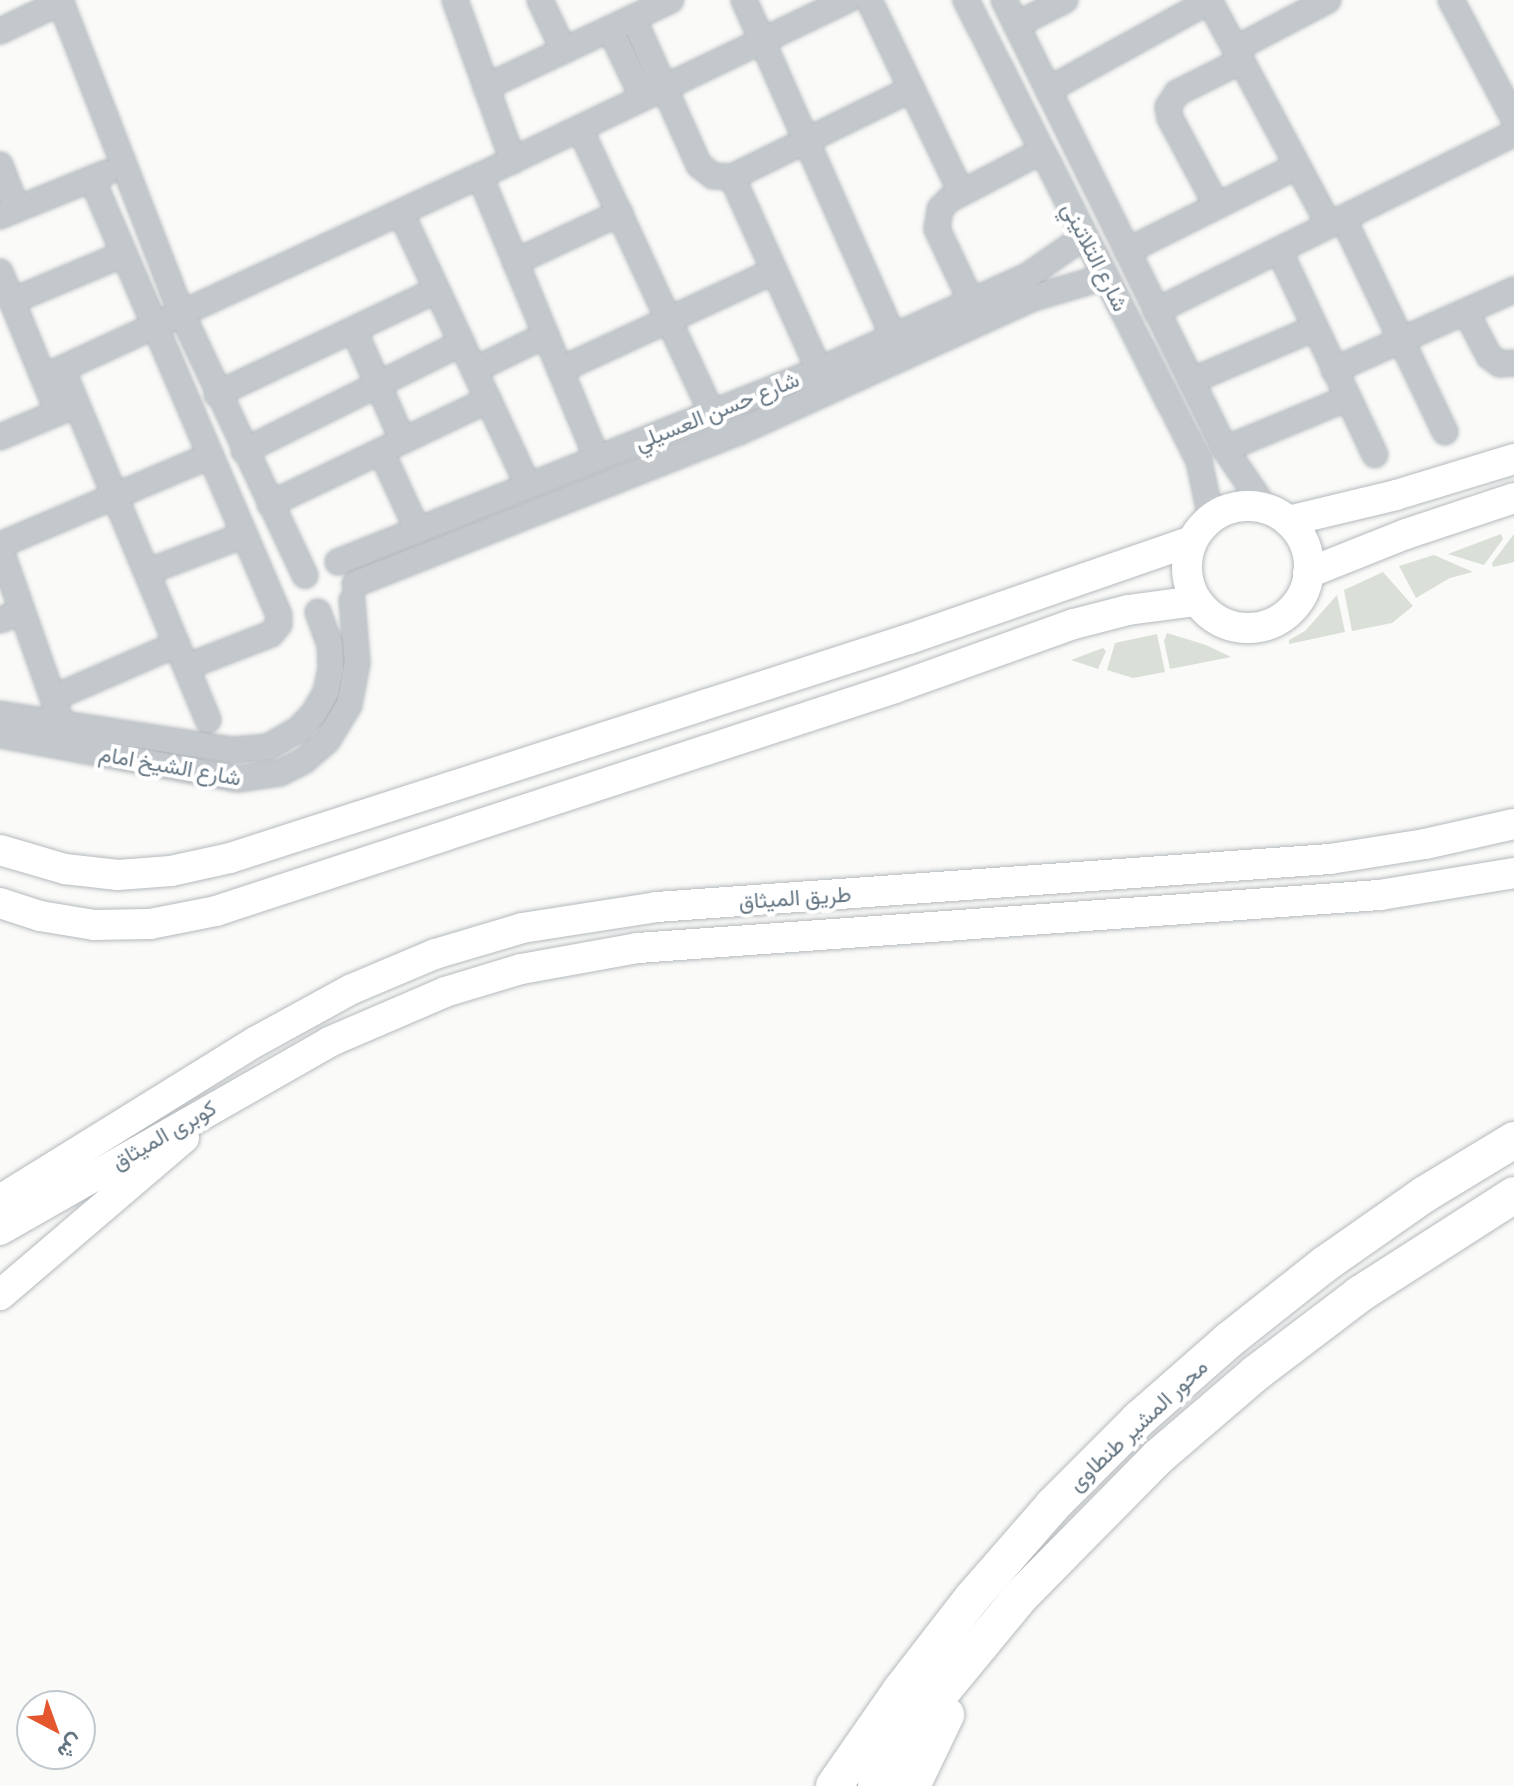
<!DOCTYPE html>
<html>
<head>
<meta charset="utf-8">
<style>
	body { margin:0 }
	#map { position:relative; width:1514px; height:1786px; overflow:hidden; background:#fafaf8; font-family:Signika,Vazirmatn,sans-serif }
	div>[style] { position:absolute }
	.green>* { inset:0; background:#dadfd7 }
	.roads { filter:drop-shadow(0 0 2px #b5babe) drop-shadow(0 0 2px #b5babe) }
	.minor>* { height:24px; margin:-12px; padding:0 12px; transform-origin:12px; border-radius:12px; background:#c3c8cc }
	.major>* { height:30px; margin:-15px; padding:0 15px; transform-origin:15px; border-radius:15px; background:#fff }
	.major>.ring { margin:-15px; padding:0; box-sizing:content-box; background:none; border:30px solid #fff; border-radius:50% }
	.highway>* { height:36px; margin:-18px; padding:0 18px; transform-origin:18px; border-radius:18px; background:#fff }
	span { translate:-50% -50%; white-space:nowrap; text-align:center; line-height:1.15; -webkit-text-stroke:8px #fff; paint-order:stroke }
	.street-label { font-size:22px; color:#657683 }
	.north { position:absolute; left:16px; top:1690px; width:80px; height:80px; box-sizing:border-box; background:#fff; border:2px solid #c1c8cd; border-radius:50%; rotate:139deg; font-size:22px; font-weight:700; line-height:32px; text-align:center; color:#657683 }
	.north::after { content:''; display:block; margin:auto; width:28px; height:36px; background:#e4572e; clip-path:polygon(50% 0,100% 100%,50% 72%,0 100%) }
</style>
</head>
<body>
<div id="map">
	<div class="green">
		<i style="clip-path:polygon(1501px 534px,1503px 539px,1484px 565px,1448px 554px)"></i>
		<i style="clip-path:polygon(1514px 534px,1514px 562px,1493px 567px,1492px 563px)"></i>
		<i style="clip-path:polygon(1434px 555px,1473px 572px,1450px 578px,1416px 598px,1399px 566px)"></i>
		<i style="clip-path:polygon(1383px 572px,1413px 606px,1392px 623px,1352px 631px,1344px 590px)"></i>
		<i style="clip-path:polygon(1337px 595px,1345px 632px,1289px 644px,1289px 640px,1305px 631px)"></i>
		<i style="clip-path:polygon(1167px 633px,1206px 645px,1231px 657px,1170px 669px,1164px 641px)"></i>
		<i style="clip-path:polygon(1157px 634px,1165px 672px,1133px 678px,1107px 670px,1115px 643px)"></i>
		<i style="clip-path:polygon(1103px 648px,1106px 651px,1098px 669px,1071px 660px)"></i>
	</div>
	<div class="roads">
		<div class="minor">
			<i style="left:60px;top:0;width:337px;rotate:68.8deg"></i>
			<i style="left:182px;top:314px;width:289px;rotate:64.8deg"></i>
			<i style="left:455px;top:0;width:171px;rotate:70.2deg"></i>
			<i style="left:540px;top:0;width:56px;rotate:64.8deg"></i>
			<i style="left:744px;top:0;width:368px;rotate:66.1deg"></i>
			<i style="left:869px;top:0;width:213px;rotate:64.4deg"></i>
			<i style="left:966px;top:0;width:517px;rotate:63.19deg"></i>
			<i style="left:1199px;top:461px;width:58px;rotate:78.1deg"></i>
			<i style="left:1004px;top:0;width:500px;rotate:63.79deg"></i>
			<i style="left:1225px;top:449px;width:73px;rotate:55.7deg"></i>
			<i style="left:1209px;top:0;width:255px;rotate:61.9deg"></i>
			<i style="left:1451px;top:0;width:135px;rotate:62.1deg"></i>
			<i style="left:633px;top:18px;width:161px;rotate:65.8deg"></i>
			<i style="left:699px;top:165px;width:18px;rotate:38deg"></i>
			<i style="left:713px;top:176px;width:19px;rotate:3deg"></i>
			<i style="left:732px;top:177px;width:200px;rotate:-26.1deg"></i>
			<i style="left:1016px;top:25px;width:55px;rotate:-27deg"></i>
			<i style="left:610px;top:29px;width:76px;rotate:64.4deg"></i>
			<i style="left:0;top:31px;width:68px;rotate:-25.4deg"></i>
			<i style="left:1235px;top:49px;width:105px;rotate:-27.8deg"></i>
			<i style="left:486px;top:87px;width:204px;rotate:-25.2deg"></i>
			<i style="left:1048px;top:90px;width:184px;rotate:-28.9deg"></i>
			<i style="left:580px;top:129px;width:314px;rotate:65.1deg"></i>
			<i style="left:0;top:165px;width:47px;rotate:68.9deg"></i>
			<i style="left:480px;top:176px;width:306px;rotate:67.5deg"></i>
			<i style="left:732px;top:177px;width:212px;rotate:65.7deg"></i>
			<i style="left:92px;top:179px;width:475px;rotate:66.8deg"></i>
			<i style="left:279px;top:616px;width:8px;rotate:90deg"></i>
			<i style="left:279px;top:624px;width:13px;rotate:129deg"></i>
			<i style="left:271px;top:634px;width:91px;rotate:158.8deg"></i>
			<i style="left:1217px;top:206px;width:100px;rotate:-118.1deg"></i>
			<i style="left:1170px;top:118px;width:11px;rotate:-100deg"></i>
			<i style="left:1168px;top:107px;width:17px;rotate:-57deg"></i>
			<i style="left:1177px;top:93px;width:72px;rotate:-26.6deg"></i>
			<i style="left:401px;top:213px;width:300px;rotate:65deg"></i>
			<i style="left:0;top:216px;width:114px;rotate:-22.1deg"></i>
			<i style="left:1343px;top:218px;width:237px;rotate:64.5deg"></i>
			<i style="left:1279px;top:250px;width:226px;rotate:64.9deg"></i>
			<i style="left:1127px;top:251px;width:190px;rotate:-26.6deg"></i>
			<i style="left:515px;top:262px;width:116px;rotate:-25deg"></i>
			<i style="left:0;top:272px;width:152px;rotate:67.6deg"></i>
			<i style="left:12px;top:301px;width:121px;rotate:-22.8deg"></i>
			<i style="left:972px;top:303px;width:82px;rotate:-115.3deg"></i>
			<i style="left:937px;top:229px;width:20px;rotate:-81deg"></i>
			<i style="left:940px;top:209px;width:14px;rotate:-45deg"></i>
			<i style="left:950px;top:199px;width:104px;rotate:-27.6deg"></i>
			<i style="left:1156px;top:311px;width:400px;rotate:-26.4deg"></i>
			<i style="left:1466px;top:312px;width:50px;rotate:62.4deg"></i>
			<i style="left:1489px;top:356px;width:14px;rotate:36deg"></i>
			<i style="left:1500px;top:364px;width:14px;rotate:-4deg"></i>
			<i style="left:354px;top:330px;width:121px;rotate:66.2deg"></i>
			<i style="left:62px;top:369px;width:380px;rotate:67.4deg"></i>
			<i style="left:474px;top:370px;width:80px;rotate:-25.9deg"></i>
			<i style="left:560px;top:370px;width:236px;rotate:-24.8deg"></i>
			<i style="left:1334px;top:370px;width:197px;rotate:-24deg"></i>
			<i style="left:44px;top:377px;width:480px;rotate:-24.8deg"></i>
			<i style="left:480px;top:176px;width:408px;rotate:-25.6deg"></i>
			<i style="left:1191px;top:381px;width:135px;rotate:-23.1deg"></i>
			<i style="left:217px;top:394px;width:243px;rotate:-25.3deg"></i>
			<i style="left:0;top:437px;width:77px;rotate:-22.9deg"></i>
			<i style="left:1225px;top:449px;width:133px;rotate:-22.5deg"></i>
			<i style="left:244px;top:451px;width:243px;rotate:-26.4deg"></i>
			<i style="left:381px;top:451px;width:86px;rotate:65.2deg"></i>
			<i style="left:270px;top:504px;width:242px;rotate:-25.5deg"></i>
			<i style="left:0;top:545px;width:228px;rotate:-23deg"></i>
			<i style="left:0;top:548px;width:187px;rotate:70.6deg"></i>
			<i style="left:338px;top:562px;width:518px;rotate:-21.76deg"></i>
			<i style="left:819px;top:370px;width:230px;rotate:-24.3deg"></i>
			<i style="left:1029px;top:275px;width:68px;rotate:-34.9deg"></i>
			<i style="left:147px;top:572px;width:104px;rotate:-20.9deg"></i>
			<i style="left:355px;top:584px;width:413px;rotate:-21.6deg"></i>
			<i style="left:739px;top:432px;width:323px;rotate:-24.5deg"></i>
			<i style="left:1033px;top:298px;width:75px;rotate:-16.3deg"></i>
			<i style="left:0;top:620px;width:23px;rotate:-20deg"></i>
			<i style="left:53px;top:698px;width:135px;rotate:-23.5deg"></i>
			<i style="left:0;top:714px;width:236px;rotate:8.8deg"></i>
			<i style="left:233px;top:750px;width:35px;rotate:-5deg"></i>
			<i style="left:268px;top:747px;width:34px;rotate:-30deg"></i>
			<i style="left:298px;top:730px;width:23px;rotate:-47deg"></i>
			<i style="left:314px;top:713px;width:24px;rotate:-60deg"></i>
			<i style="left:326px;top:692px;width:24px;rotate:-78deg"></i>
			<i style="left:331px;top:669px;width:24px;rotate:-92deg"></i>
			<i style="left:330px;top:645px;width:35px;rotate:-110deg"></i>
			<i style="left:0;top:735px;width:242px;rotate:10.5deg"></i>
			<i style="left:238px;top:779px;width:42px;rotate:-8.1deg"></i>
			<i style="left:280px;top:773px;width:28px;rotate:-27deg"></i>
			<i style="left:305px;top:760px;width:29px;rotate:-41deg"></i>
			<i style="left:327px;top:741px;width:42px;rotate:-58.6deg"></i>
			<i style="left:349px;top:705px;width:43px;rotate:-79.2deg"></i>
			<i style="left:357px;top:663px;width:63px;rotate:-94.5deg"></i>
		</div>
		<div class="major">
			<i class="ring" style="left:1187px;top:506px;width:92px;height:92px"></i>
			<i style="left:1288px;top:521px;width:111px;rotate:-13.5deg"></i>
			<i style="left:1396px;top:495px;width:123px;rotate:-17deg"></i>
			<i style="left:1308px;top:573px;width:105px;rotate:-21.7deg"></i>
			<i style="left:1406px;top:534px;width:114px;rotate:-18.4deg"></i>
			<i style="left:0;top:850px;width:68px;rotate:16.3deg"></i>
			<i style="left:65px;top:869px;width:53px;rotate:6.5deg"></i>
			<i style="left:118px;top:875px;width:53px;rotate:-4.3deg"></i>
			<i style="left:171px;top:871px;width:60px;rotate:-12.4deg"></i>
			<i style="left:230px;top:858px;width:713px;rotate:-17.88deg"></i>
			<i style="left:909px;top:639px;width:299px;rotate:-19.1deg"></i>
			<i style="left:0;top:903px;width:42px;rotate:18deg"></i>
			<i style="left:40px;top:916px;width:55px;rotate:9.5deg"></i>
			<i style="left:94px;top:925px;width:56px;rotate:-1deg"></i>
			<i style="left:150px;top:924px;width:67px;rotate:-11.1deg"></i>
			<i style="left:216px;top:911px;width:715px;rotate:-18.18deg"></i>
			<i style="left:895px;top:688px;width:190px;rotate:-19.7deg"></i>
			<i style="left:1074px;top:624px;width:56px;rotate:-14.5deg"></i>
			<i style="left:1128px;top:610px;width:69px;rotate:-7.5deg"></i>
			<i style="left:0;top:1200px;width:300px;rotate:-31.8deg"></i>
			<i style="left:255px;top:1042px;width:111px;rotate:-28.7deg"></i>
			<i style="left:352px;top:989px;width:90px;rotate:-22.9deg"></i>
			<i style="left:435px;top:954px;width:91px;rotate:-16.6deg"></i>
			<i style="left:522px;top:928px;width:137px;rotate:-8.8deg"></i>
			<i style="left:657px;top:907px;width:675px;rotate:-4.08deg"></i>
			<i style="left:1330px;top:859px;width:96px;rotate:-9deg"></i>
			<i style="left:1425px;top:844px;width:91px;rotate:-12.7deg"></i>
			<i style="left:0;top:1230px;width:379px;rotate:-29.7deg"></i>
			<i style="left:329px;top:1042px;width:126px;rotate:-23.3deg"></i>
			<i style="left:445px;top:992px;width:79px;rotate:-16.8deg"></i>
			<i style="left:521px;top:969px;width:119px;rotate:-10.2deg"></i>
			<i style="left:638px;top:948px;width:744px;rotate:-4.09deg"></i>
			<i style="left:1380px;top:895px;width:136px;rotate:-9.3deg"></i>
			<i style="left:0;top:1295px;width:242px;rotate:-40.5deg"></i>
		</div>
		<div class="highway">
			<i style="left:834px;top:1786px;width:116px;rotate:-55.2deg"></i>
			<i style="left:900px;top:1691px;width:118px;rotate:-52.3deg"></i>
			<i style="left:972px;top:1598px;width:123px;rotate:-48.9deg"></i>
			<i style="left:1053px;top:1505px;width:122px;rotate:-45deg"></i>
			<i style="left:1139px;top:1419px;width:120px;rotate:-41.3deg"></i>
			<i style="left:1229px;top:1340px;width:122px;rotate:-38.4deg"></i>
			<i style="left:1325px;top:1264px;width:122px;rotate:-35deg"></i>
			<i style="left:1425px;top:1194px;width:104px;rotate:-31.2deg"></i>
			<i style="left:876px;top:1786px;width:113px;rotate:-55deg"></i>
			<i style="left:941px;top:1693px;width:126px;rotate:-50.5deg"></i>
			<i style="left:1021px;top:1596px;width:195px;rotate:-45.4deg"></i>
			<i style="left:1158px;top:1457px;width:129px;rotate:-40.6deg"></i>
			<i style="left:1256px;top:1373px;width:131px;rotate:-37.2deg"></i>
			<i style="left:1360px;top:1294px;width:183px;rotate:-32.7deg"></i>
			<i style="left:912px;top:1786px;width:79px;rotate:-64.4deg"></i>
		</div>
	</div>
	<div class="street-label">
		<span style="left:1095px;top:257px;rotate:63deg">شارع التلاتيني</span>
		<span style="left:717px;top:411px;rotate:-22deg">شارع حسن العسيلي</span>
		<span style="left:170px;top:766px;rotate:10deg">شارع الشيخ امام</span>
		<span style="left:795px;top:898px;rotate:-4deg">طريق الميثاق</span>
		<span style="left:164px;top:1135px;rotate:-30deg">كوبرى الميثاق</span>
		<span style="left:1138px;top:1425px;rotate:-43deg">محور المشير طنطاوى</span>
	</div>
	<div class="north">ش</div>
</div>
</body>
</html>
